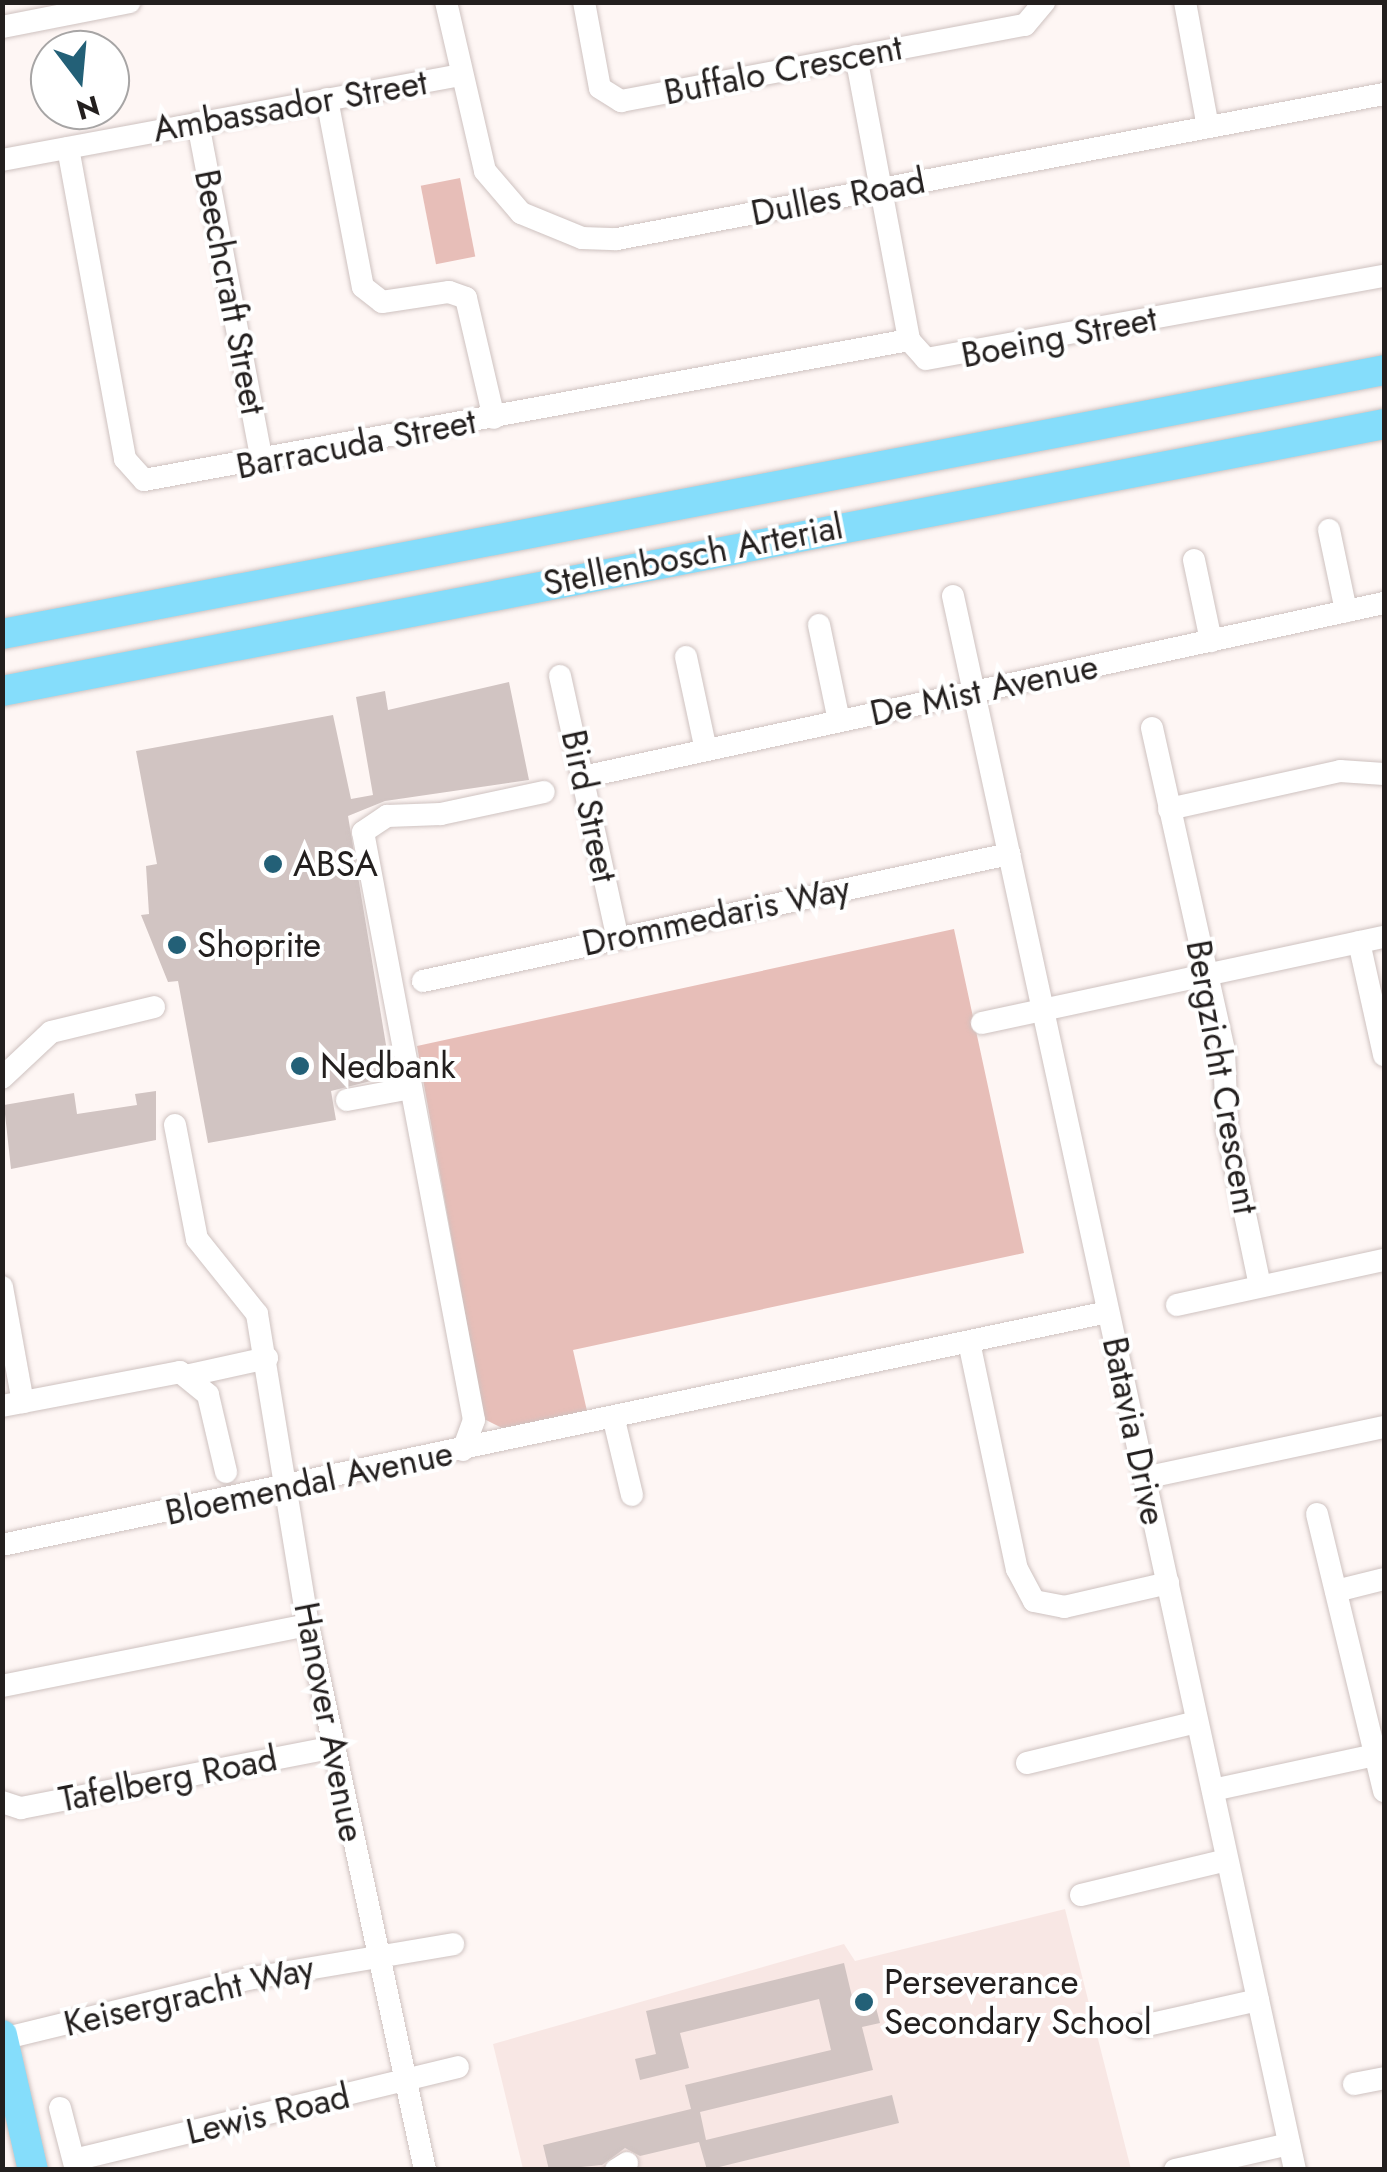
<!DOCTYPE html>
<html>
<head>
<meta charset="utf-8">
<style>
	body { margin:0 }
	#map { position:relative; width:1387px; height:2172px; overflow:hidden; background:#fef6f4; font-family:Jost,sans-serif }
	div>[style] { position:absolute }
	.built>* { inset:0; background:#f8e7e4 }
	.green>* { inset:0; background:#e7beb8; transform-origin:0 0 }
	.building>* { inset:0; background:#d1c4c2 }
	.roads { filter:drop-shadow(0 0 2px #cec2c0) drop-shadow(0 0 2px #cec2c0) }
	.minor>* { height:22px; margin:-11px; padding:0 11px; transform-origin:11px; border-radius:11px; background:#fff }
	.major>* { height:30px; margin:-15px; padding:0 15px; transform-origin:15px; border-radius:15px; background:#85ddfb }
	.dots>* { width:28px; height:28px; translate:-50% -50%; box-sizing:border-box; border:5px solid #fff; border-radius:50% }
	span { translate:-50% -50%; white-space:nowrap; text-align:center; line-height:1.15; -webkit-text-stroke:8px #fff; paint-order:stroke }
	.street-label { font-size:35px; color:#231f1e }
	.poi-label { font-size:35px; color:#231f1e }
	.left { translate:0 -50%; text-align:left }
	.frame { position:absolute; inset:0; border:5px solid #231f1e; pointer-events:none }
	.north { position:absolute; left:30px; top:30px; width:100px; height:100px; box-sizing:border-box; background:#fff; border:2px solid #a7a5a5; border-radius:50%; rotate:164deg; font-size:28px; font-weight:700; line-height:40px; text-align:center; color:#231f1e }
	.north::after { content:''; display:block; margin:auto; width:35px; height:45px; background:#236077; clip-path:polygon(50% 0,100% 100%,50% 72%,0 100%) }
</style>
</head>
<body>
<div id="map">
	<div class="built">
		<i style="clip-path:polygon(1065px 1909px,1131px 2169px,523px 2169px,493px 2044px,844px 1944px,855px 1961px)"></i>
	</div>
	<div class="green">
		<i style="left:460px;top:178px;width:80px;height:40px;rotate:79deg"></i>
		<i style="clip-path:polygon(954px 929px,1024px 1253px,573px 1350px,587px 1411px,504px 1429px,484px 1419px,417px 1046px)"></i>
	</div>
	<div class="building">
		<i style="clip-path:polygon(509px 682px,529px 780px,385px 801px,348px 816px,390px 1069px,383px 1078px,331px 1091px,336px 1120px,208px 1143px,178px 981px,168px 982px,141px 915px,149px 914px,146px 866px,157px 864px,136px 751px,333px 715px,351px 799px,373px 795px,356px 697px,385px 691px,388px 710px)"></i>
		<i style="clip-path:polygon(156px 1091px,156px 1140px,11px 1169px,4px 1105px,74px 1093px,77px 1114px,137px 1105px,135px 1094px)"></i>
		<i style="clip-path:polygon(844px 1963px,854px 2005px,874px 2000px,880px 2023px,862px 2027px,873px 2070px,700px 2112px,706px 2140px,892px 2095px,899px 2123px,707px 2170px,699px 2142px,640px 2156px,625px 2148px,602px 2165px,549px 2170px,543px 2145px,691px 2109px,685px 2085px,831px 2050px,819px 1999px,680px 2033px,689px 2068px,640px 2080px,635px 2059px,656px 2054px,646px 2011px)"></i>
	</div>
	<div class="roads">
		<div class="minor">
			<i style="left:446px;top:2px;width:173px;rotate:77deg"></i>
			<i style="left:485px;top:171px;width:55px;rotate:49.4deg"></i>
			<i style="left:521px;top:213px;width:66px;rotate:22.3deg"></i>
			<i style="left:582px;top:238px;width:35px;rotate:2deg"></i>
			<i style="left:617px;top:239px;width:781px;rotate:-10.71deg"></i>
			<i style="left:584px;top:2px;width:87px;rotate:79.5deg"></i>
			<i style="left:600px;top:88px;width:25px;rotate:32deg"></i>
			<i style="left:621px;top:101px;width:411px;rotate:-10.7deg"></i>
			<i style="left:1025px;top:25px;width:30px;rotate:-50deg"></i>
			<i style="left:1185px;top:2px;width:127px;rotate:79.6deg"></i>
			<i style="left:2px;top:27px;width:130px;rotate:-11.1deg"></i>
			<i style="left:856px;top:56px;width:289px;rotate:79.4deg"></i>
			<i style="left:909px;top:340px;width:25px;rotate:48deg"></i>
			<i style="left:926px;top:359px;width:465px;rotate:-10.3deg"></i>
			<i style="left:327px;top:99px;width:191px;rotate:79.2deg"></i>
			<i style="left:363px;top:287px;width:24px;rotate:38deg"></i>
			<i style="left:382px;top:302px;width:68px;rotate:-8.5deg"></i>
			<i style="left:449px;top:292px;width:18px;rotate:19deg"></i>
			<i style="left:466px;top:298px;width:123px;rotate:76.9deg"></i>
			<i style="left:198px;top:123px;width:344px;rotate:79.3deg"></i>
			<i style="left:68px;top:148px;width:316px;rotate:79.6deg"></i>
			<i style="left:125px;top:459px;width:28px;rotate:48deg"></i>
			<i style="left:144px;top:480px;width:778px;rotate:-10.37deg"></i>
			<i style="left:2px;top:160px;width:465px;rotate:-10.5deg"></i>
			<i style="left:1329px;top:530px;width:83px;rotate:78.1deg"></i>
			<i style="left:1194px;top:560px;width:83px;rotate:78.1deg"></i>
			<i style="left:953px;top:596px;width:1611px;rotate:77.74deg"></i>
			<i style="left:819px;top:625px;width:98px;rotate:78.2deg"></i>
			<i style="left:686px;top:657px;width:95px;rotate:77.9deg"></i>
			<i style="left:560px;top:676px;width:266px;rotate:77.6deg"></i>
			<i style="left:1152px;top:728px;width:330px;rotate:77.4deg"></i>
			<i style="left:1224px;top:1050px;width:78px;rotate:87.8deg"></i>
			<i style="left:1227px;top:1128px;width:161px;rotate:78.2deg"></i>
			<i style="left:583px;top:777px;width:820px;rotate:-12.26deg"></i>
			<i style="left:1169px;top:809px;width:175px;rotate:-12.5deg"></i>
			<i style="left:1340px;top:771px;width:44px;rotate:3.9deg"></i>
			<i style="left:1359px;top:942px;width:116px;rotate:77.5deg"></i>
			<i style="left:423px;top:981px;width:600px;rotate:-12.23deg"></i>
			<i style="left:982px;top:1023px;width:411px;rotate:-12.1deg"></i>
			<i style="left:2px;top:1078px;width:67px;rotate:-43.2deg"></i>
			<i style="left:51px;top:1032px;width:106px;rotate:-13.6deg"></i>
			<i style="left:347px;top:1100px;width:65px;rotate:-10.6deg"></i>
			<i style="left:175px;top:1125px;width:116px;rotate:79.1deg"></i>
			<i style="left:197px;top:1239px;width:96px;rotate:51.3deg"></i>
			<i style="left:257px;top:1314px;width:315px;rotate:80.7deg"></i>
			<i style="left:308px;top:1625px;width:557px;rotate:77.88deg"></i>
			<i style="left:2px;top:1287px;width:117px;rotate:79.7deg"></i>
			<i style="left:1177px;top:1305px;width:212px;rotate:-12.3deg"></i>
			<i style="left:969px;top:1342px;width:232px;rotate:78.1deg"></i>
			<i style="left:1017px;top:1569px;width:36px;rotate:62deg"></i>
			<i style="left:1034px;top:1601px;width:31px;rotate:11deg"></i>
			<i style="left:1064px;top:1607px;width:107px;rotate:-13deg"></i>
			<i style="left:190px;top:1375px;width:79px;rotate:-12.4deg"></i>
			<i style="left:2px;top:1406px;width:181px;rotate:-10.8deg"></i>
			<i style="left:180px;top:1372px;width:36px;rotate:39deg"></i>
			<i style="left:208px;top:1395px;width:79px;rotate:76.8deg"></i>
			<i style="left:614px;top:1420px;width:77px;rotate:76.5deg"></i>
			<i style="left:463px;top:1450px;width:32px;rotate:-70deg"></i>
			<i style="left:474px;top:1420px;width:598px;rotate:-100.69deg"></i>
			<i style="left:363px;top:832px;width:29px;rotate:-34deg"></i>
			<i style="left:387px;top:816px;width:54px;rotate:-2.1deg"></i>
			<i style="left:441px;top:814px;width:105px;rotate:-12.1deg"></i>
			<i style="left:1144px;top:1478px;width:245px;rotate:-12deg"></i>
			<i style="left:1317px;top:1514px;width:285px;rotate:76.4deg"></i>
			<i style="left:2px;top:1545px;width:1130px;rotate:-11.9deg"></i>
			<i style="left:1336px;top:1591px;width:49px;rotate:-14deg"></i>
			<i style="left:2px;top:1686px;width:312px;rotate:-11.3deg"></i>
			<i style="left:1027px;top:1763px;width:175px;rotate:-13.6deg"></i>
			<i style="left:1213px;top:1790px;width:175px;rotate:-12.2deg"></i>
			<i style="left:2px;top:1802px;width:20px;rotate:18deg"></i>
			<i style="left:21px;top:1808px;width:319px;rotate:-11deg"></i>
			<i style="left:1081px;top:1895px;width:150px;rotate:-13.5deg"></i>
			<i style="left:1138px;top:2027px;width:123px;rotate:-12.7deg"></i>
			<i style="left:2px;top:2039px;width:258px;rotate:-13.7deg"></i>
			<i style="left:253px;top:1978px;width:203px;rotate:-9.6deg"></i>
			<i style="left:1354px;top:2084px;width:31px;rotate:-11deg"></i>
			<i style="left:60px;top:2108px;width:64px;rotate:75.5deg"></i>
			<i style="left:74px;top:2160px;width:395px;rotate:-13.6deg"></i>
			<i style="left:616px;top:2170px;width:13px;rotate:-32deg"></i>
			<i style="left:1175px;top:2170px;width:117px;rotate:-12.8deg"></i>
		</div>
		<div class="major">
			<i style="left:2px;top:634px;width:1407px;rotate:-10.81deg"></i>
			<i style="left:2px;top:691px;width:1408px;rotate:-10.93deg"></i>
			<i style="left:2px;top:2035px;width:139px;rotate:77.1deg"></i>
		</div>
	</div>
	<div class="dots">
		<i style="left:273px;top:864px;background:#236077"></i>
		<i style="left:177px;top:945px;background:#236077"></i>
		<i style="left:300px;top:1066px;background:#236077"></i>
		<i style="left:864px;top:2002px;background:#236077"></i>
	</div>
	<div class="street-label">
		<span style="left:783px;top:70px;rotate:-11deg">Buffalo Crescent</span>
		<span style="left:290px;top:106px;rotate:-10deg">Ambassador Street</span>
		<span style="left:838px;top:197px;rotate:-11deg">Dulles Road</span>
		<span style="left:230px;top:292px;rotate:79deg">Beechcraft Street</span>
		<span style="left:1059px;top:337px;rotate:-11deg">Boeing Street</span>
		<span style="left:356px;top:444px;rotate:-11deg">Barracuda Street</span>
		<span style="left:693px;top:555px;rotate:-11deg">Stellenbosch Arterial</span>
		<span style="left:984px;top:690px;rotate:-12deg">De Mist Avenue</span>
		<span style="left:589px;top:806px;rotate:78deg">Bird Street</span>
		<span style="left:716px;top:916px;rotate:-12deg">Drommedaris Way</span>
		<span style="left:1222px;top:1077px;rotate:80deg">Bergzicht Crescent</span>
		<span style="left:1134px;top:1431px;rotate:78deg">Batavia Drive</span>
		<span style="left:309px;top:1483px;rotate:-12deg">Bloemendal Avenue</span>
		<span style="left:329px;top:1722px;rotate:79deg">Hanover Avenue</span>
		<span style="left:168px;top:1779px;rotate:-11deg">Tafelberg Road</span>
		<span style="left:189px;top:1996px;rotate:-13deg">Keisergracht Way</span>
		<span style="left:268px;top:2114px;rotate:-13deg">Lewis Road</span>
	</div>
	<div class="poi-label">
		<span class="left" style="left:293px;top:864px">ABSA</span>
		<span class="left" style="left:197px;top:945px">Shoprite</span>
		<span class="left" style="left:320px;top:1066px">Nedbank</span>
		<span class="left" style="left:884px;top:2002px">Perseverance<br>Secondary School</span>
	</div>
	<div class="frame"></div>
	<div class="north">N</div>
</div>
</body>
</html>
